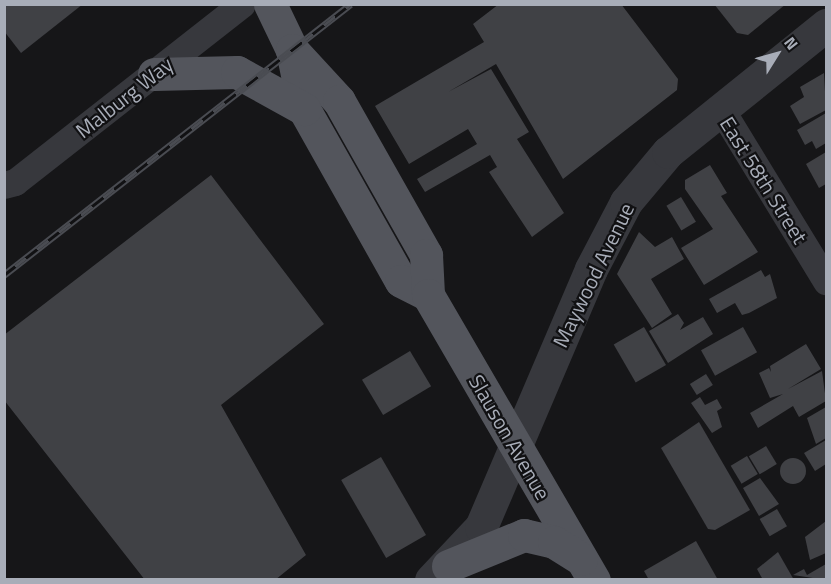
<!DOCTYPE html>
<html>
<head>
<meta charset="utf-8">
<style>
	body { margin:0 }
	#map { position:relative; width:831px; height:584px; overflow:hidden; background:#161618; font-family:"Titillium Web",sans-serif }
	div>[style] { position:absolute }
	.building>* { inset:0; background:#404145; transform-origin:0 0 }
	.round { border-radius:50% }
	.minor>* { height:27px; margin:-13.5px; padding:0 13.5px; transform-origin:13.5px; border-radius:13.5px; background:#37383d }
	.tertiary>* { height:33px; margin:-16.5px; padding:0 16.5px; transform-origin:16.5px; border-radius:16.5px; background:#37383d }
	.primary>* { height:33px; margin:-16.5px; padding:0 16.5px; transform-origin:16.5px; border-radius:16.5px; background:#53555c }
	.rail>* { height:7px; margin-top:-3.5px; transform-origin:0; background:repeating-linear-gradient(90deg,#111113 0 14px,#4a4c52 0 28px); box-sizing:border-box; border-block:2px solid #4a4c52 }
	span { translate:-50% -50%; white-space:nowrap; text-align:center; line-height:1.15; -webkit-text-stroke:4.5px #111113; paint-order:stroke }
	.street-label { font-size:21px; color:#a8adb8 }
	.frame { position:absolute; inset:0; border:6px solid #a8adb8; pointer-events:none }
	.north { position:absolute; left:747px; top:24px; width:60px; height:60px; -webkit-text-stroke:4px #111113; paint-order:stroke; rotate:53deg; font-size:16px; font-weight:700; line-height:24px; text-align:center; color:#a8adb8 }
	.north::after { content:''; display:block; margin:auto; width:21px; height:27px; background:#a8adb8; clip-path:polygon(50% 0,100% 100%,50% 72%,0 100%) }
</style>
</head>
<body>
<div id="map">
	<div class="building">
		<i style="clip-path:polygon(4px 4px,83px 4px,21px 53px,4px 31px)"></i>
		<i style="clip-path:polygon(499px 4px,621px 4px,678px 79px,677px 90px,563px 179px,496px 64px,448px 92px,491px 69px,529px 132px,517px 139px,564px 213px,532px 237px,489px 172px,497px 167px,490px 155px,425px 192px,417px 179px,477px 144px,468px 129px,409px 164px,375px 106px,484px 42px,473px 24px)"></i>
		<i style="clip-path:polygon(714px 4px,786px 4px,748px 35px,737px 33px)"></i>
		<i style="clip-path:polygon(824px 73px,826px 110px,800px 124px,790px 106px,804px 97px,800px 87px)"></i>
		<i style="clip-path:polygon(826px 113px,826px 143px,816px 149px,812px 141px,805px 145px,797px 130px)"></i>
		<i style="clip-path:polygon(826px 152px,826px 184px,819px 188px,806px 164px)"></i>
		<i style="clip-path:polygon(710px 165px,727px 193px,721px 196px,758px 252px,704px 285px,681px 248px,713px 229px,685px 189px,685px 180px)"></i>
		<i style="clip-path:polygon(211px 175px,324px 324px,221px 405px,306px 555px,275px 580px,145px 580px,4px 400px,4px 335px)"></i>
		<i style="left:681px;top:197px;width:29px;height:17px;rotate:59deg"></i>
		<i style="clip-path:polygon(639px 232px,655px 247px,672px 237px,684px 259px,651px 279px,672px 314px,652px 328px,617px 274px)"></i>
		<i style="clip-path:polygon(761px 270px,765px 277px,770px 274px,777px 298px,749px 313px,742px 315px,735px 303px,717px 313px,709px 299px)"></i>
		<i style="clip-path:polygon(678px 314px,684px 323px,680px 330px,703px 317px,713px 334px,668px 363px,649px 331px)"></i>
		<i style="left:644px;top:327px;width:44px;height:35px;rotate:60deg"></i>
		<i style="left:743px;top:327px;width:29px;height:48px;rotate:61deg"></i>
		<i style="clip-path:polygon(806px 344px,821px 369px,788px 389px,822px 371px,826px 401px,799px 417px,793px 406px,758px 428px,750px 413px,783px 394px,770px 398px,759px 373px,769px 368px,771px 372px,770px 366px)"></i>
		<i style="left:410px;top:351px;width:41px;height:56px;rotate:59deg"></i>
		<i style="left:706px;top:374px;width:13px;height:19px;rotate:58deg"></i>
		<i style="clip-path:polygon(700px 397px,705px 405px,717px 399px,722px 408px,717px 411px,722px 427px,712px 433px,691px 403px)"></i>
		<i style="clip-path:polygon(826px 407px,826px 438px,816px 444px,807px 418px)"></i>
		<i style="clip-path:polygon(699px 422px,750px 510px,715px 530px,708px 529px,661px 448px)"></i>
		<i style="clip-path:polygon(826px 440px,826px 464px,815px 471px,804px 453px)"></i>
		<i style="left:766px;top:446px;width:21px;height:20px;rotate:59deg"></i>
		<i style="left:747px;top:456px;width:21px;height:19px;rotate:59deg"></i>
		<i style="left:381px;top:457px;width:90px;height:46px;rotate:60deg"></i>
		<i class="round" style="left:780px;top:458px;width:26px;height:26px"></i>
		<i style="clip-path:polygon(760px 478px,779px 504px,759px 516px,743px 488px)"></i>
		<i style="left:777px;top:509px;width:20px;height:20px;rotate:60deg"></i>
		<i style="clip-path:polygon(826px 521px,826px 553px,810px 560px,805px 537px)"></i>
		<i style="clip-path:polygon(696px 541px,718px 580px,649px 580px,644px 571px)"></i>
		<i style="clip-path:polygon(778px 552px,794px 580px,763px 580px,757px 569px)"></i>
		<i style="clip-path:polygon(826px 564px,826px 580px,793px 575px,804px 569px,807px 575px)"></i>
	</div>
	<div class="minor">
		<i style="left:721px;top:109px;width:202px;rotate:58.6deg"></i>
		<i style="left:4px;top:185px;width:11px;rotate:-15deg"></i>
		<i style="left:15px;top:182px;width:288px;rotate:-38.1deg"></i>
	</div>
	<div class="tertiary">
		<i style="left:431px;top:580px;width:73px;rotate:-46.7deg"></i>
		<i style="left:481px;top:527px;width:280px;rotate:-66.9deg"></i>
		<i style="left:591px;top:269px;width:76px;rotate:-62.4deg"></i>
		<i style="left:626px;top:202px;width:65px;rotate:-50deg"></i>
		<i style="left:668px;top:152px;width:203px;rotate:-38.8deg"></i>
	</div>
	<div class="primary">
		<i style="left:270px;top:4px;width:51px;rotate:64.4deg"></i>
		<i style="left:292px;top:50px;width:60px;rotate:78.5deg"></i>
		<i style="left:304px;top:109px;width:197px;rotate:60.6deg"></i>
		<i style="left:401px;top:281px;width:30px;rotate:27deg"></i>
		<i style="left:292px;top:50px;width:69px;rotate:47.3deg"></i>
		<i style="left:339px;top:101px;width:177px;rotate:60.5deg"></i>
		<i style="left:426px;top:255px;width:40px;rotate:87.1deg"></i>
		<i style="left:428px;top:295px;width:330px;rotate:59.8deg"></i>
		<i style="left:154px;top:74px;width:83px;rotate:-1.4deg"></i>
		<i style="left:237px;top:72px;width:77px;rotate:28.9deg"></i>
		<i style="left:448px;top:566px;width:82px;rotate:-22.2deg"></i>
		<i style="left:524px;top:535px;width:31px;rotate:13deg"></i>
		<i style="left:554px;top:542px;width:32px;rotate:32deg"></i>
	</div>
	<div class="rail">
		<i style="left:4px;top:275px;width:440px;rotate:-38deg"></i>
	</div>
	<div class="street-label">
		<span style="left:124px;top:97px;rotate:-38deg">Malburg Way</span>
		<span style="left:764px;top:180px;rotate:58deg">East 58th Street</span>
		<span style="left:593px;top:275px;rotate:-64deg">Maywood Avenue</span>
		<span style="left:510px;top:437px;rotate:60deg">Slauson Avenue</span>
	</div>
	<div class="frame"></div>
	<div class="north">N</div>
</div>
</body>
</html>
